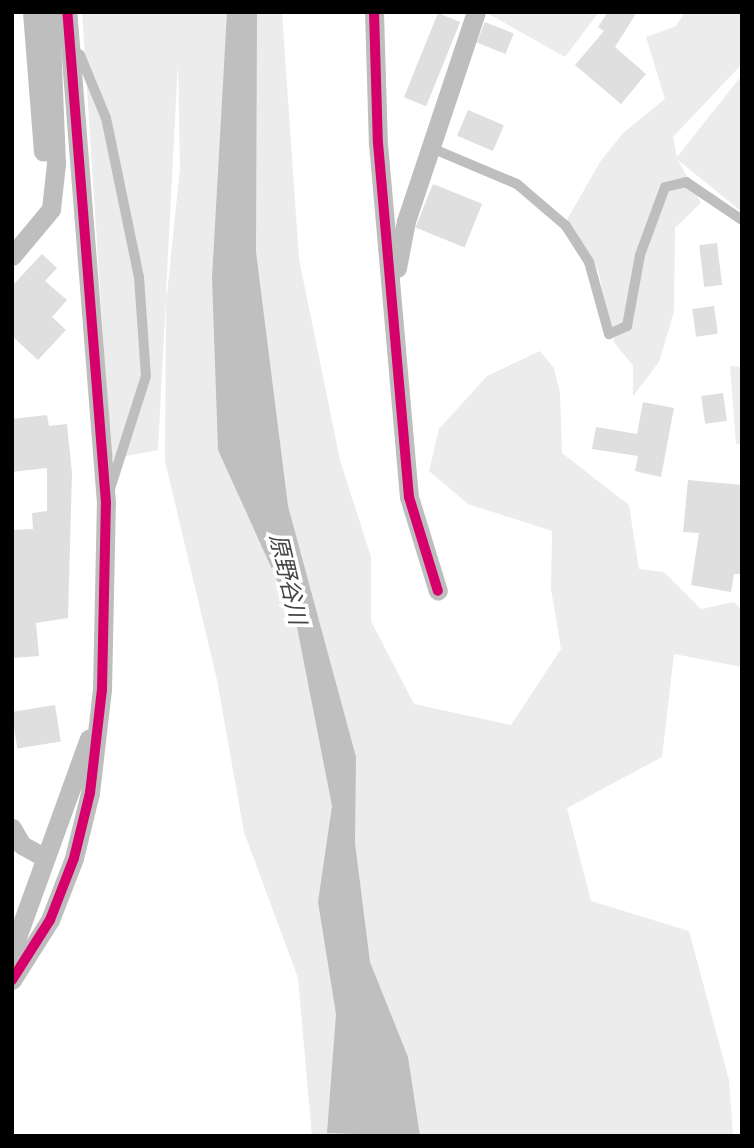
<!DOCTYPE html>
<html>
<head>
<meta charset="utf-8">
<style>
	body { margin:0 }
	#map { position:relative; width:754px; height:1148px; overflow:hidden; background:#fff; font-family:"DejaVu Sans","Noto Sans JP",sans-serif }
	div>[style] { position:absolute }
	.green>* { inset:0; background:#ececec }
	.water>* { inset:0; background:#bfbfbf }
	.building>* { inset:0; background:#dfdfdf; transform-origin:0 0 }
	.lane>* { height:10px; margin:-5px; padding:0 5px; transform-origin:5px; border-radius:5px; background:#bebebe }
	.street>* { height:19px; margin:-9.5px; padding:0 9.5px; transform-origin:9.5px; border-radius:9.5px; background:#bebebe }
	.cycleway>* { height:10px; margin:-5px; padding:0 5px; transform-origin:5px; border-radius:5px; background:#d6006c }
	span { translate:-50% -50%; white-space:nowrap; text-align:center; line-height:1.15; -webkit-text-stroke:7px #fff; paint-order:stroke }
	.water-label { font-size:23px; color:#444; font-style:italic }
	.frame { position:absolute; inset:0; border:14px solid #000; pointer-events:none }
</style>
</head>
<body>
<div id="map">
	<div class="green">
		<i style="clip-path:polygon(evenodd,82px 12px,282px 12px,299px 259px,340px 460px,371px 557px,371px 621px,414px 704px,511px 725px,561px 649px,551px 589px,552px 531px,468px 504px,429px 471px,439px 429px,487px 376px,540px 351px,554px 368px,560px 393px,562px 453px,629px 505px,639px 569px,664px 572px,701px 609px,734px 602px,742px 610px,742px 667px,674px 654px,662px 757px,567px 808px,591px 901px,689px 931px,729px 1080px,733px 1136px,312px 1136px,298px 978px,244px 832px,217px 680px,165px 461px,166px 298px,158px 450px,111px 459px,82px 12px,178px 62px,180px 168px,167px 294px,166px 293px,178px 62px)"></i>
		<i style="clip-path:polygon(485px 12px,599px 12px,565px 57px)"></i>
		<i style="clip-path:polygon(685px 12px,742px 12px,742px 64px,673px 137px,677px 157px,742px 75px,742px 212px,678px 160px,701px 203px,675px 228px,674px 312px,659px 362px,633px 396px,633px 366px,614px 342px,598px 270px,564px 225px,600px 162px,623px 133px,665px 99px,646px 37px,676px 26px)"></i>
		<i style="clip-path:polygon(730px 366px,742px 367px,742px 445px,736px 444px)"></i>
	</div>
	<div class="water">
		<i style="clip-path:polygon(227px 12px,257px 12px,256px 252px,288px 506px,356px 757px,355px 843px,370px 962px,408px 1057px,420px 1136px,327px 1133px,336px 1014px,318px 902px,332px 806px,296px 622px,218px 450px,212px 278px)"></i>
	</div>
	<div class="building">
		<i style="clip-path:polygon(608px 12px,637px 12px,615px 47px,646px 74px,621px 104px,575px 65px,604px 31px,598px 27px)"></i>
		<i style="left:438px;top:13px;width:24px;height:91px;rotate:22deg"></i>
		<i style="left:485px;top:22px;width:31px;height:22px;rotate:22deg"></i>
		<i style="left:468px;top:110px;width:39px;height:28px;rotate:23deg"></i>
		<i style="left:433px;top:184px;width:53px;height:47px;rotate:22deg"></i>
		<i style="left:717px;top:243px;width:42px;height:18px;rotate:83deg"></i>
		<i style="clip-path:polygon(42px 254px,57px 268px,45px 281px,67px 300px,52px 317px,66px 330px,38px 360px,12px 336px,12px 286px)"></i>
		<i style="left:714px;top:306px;width:28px;height:22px;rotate:82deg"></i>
		<i style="left:723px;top:393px;width:28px;height:22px;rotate:82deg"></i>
		<i style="clip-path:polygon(643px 402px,674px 408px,661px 477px,635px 471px,638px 456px,592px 449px,596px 427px,637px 434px)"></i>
		<i style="clip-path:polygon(47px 415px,49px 426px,67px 424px,72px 473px,68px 618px,36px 623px,39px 656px,12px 658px,12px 530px,33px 529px,32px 513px,47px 511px,47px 468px,12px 472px,12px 419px)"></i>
		<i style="clip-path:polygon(688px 480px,742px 485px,742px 574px,734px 574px,731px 592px,691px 585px,699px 533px,683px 532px)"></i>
		<i style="left:55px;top:705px;width:37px;height:44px;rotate:81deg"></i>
	</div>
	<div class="lane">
		<i style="left:71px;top:48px;width:11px;rotate:38deg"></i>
		<i style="left:80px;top:55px;width:68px;rotate:67.6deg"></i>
		<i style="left:106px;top:118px;width:162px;rotate:78.3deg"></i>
		<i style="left:139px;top:277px;width:99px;rotate:86deg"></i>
		<i style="left:146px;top:376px;width:119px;rotate:107.7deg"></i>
		<i style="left:429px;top:147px;width:95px;rotate:22.8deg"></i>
		<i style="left:517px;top:184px;width:65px;rotate:40.6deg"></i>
		<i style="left:566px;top:226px;width:43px;rotate:57.4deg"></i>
		<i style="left:589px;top:262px;width:75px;rotate:74.5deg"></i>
		<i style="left:609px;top:334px;width:20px;rotate:-24deg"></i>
		<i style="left:627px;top:326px;width:72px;rotate:-79.6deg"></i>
		<i style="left:640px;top:255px;width:72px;rotate:-69.8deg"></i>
		<i style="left:665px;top:187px;width:22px;rotate:-13deg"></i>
		<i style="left:686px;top:182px;width:68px;rotate:34.2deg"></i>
	</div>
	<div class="street">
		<i style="left:32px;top:12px;width:140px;rotate:85.5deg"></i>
		<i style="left:374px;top:12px;width:131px;rotate:88.3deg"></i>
		<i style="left:378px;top:143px;width:355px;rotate:85deg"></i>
		<i style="left:409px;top:497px;width:98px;rotate:72.9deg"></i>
		<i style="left:12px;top:256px;width:61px;rotate:-50.3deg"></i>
		<i style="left:51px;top:209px;width:45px;rotate:-83.7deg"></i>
		<i style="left:56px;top:164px;width:152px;rotate:-92.3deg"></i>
		<i style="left:397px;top:268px;width:48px;rotate:-79.2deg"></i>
		<i style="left:406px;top:221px;width:220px;rotate:-71.5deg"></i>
		<i style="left:12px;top:828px;width:20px;rotate:60deg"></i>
		<i style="left:22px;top:845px;width:23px;rotate:29deg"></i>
		<i style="left:12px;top:951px;width:226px;rotate:-70.1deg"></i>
		<i style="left:12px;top:980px;width:71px;rotate:-57.7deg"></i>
		<i style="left:50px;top:920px;width:66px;rotate:-68.8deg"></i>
		<i style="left:74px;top:858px;width:67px;rotate:-76.2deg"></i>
		<i style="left:90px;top:793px;width:105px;rotate:-83.4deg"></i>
		<i style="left:102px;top:689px;width:186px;rotate:-88.8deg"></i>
		<i style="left:106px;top:503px;width:493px;rotate:-94.5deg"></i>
	</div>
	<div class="cycleway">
		<i style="left:374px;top:12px;width:131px;rotate:88.3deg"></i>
		<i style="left:378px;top:143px;width:355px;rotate:85deg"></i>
		<i style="left:409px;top:497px;width:98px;rotate:72.9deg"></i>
		<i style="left:12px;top:980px;width:71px;rotate:-57.7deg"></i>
		<i style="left:50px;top:920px;width:66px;rotate:-68.8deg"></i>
		<i style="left:74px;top:858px;width:67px;rotate:-76.2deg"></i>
		<i style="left:90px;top:793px;width:105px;rotate:-83.4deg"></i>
		<i style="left:102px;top:689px;width:186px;rotate:-88.8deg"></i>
		<i style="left:106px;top:503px;width:493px;rotate:-94.5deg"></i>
	</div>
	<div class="water-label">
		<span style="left:288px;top:579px;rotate:77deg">原野谷川</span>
	</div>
	<div class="frame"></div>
</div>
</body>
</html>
